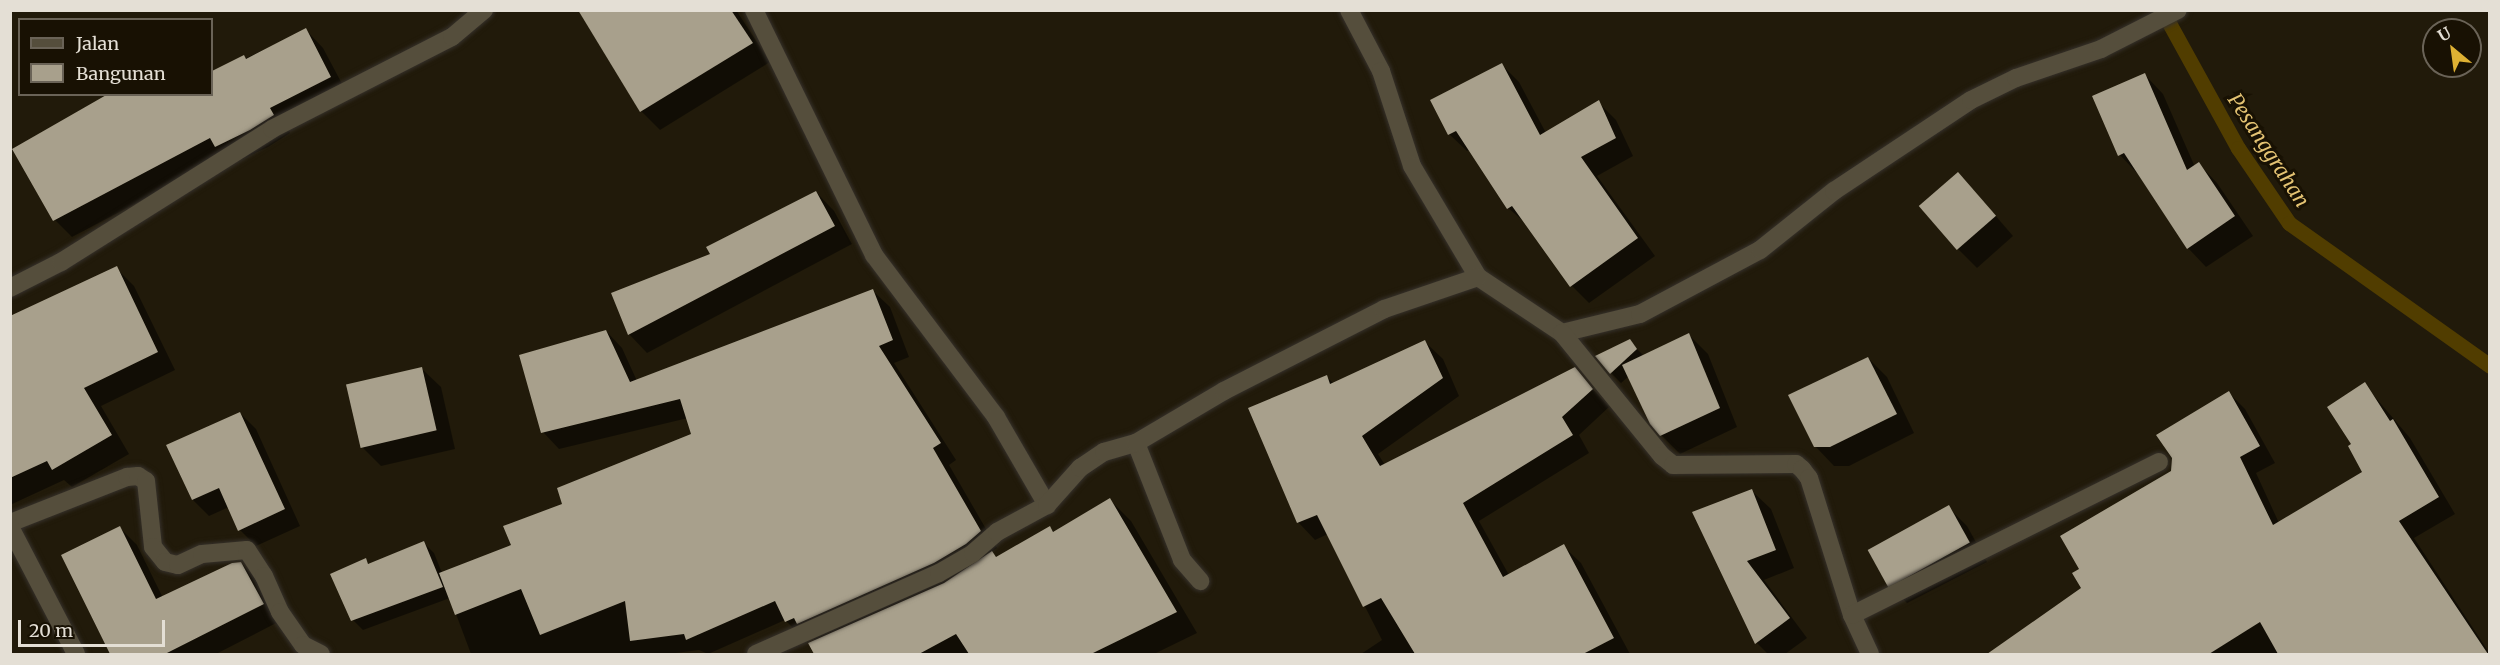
<!DOCTYPE html>
<html>
<head>
<meta charset="utf-8">
<style>
	body { margin:0 }
	#map { position:relative; width:2500px; height:665px; overflow:hidden; background:#211a0a; font-family:Merriweather,serif }
	div>[style] { position:absolute }
	.shadow>* { inset:0; background:#0007 }
	.stream>* { height:15px; margin:-7.5px; padding:0 7.5px; transform-origin:7.5px; border-radius:7.5px; background:#513d00 }
	.building>* { inset:0; background:#a8a08c; transform-origin:0 0 }
	.roads { filter:drop-shadow(0 0 2px #36312b) drop-shadow(0 0 2px #36312b) }
	.minor>* { height:18px; margin:-9px; padding:0 9px; transform-origin:9px; border-radius:9px; background:#554e3c }
	span { translate:-50% -50%; white-space:nowrap; text-align:center; line-height:1.15; -webkit-text-stroke:6px #181103; paint-order:stroke }
	.water-label { font-size:20px; color:#e4c373; font-style:italic }
	.frame { position:absolute; inset:0; border:12px solid #e4dfd5; pointer-events:none }
	.legend { position:absolute; left:18px; top:18px; width:195px; height:78px; box-sizing:border-box; background:#181103; border:2px solid #6a6357; margin:0; padding:8px 10px; list-style:none; font-size:18px; color:#e4dfd5 }
	.legend li { display:flex; align-items:center; gap:12px; height:30px }
	.legend b { width:30px; border:2px solid #6a6357 }
	.north { position:absolute; left:2422px; top:18px; width:60px; height:60px; box-sizing:border-box; background:#181103; border:2px solid #6a6357; border-radius:50%; rotate:331deg; font-size:16px; font-weight:700; line-height:24px; text-align:center; color:#e4dfd5 }
	.north::after { content:''; display:block; margin:auto; width:21px; height:27px; background:#deb133; clip-path:polygon(50% 0,100% 100%,50% 72%,0 100%) }
	.scale { position:absolute; left:18px; top:620px; width:147px; height:27px; box-sizing:border-box; border:3px solid #e4dfd5; border-top:0; padding-left:8px; font-size:18px; line-height:21px; white-space:nowrap; color:#e4dfd5; -webkit-text-stroke:4px #181103; paint-order:stroke }
</style>
</head>
<body>
<div id="map">
	<div class="shadow">
		<i style="clip-path:polygon(677px 10px,736px 10px,770px 62px,660px 130px,641px 111px)"></i>
		<i style="clip-path:polygon(306px 30px,323px 48px,348px 95px,286px 126px,290px 133px,268px 147px,234px 163px,226px 156px,72px 237px,55px 220px,212px 94px,212px 74px)"></i>
		<i style="clip-path:polygon(1502px 65px,1519px 82px,1546px 133px,1598px 102px,1616px 120px,1633px 156px,1597px 176px,1655px 256px,1589px 303px,1572px 286px,1527px 224px,1508px 208px,1470px 150px,1467px 151px,1449px 134px)"></i>
		<i style="clip-path:polygon(2145px 75px,2163px 94px,2195px 167px,2199px 164px,2217px 183px,2253px 236px,2206px 267px,2188px 248px,2138px 174px,2120px 155px)"></i>
		<i style="clip-path:polygon(816px 192px,834px 211px,852px 244px,647px 353px,629px 334px,712px 254px)"></i>
		<i style="clip-path:polygon(1976px 193px,2013px 236px,1977px 268px,1958px 249px)"></i>
		<i style="clip-path:polygon(116px 268px,134px 286px,175px 370px,101px 406px,129px 454px,72px 487px,64px 480px,10px 505px,10px 327px)"></i>
		<i style="clip-path:polygon(873px 291px,890px 307px,909px 357px,894px 363px,956px 460px,949px 465px,997px 548px,991px 552px,997px 558px,1050px 528px,1055px 533px,1110px 500px,1131px 521px,1197px 633px,1154px 654px,816px 654px,810px 644px,816px 641px,810px 634px,803px 638px,785px 620px,708px 654px,699px 650px,668px 654px,471px 654px,450px 598px,363px 630px,353px 620px,365px 560px,370px 565px,424px 543px,434px 553px,442px 573px,513px 546px,563px 505px,693px 435px,688px 418px,559px 449px,543px 432px,606px 331px,622px 348px,637px 381px)"></i>
		<i style="clip-path:polygon(1689px 335px,1708px 354px,1737px 427px,1680px 454px,1661px 435px,1629px 376px,1621px 383px,1611px 373px,1629px 341px,1644px 356px)"></i>
		<i style="clip-path:polygon(1425px 342px,1443px 359px,1459px 396px,1378px 454px,1385px 465px,1575px 369px,1609px 407px,1579px 435px,1589px 453px,1479px 521px,1509px 575px,1563px 546px,1581px 563px,1630px 654px,1361px 654px,1382px 640px,1328px 534px,1315px 540px,1298px 522px,1326px 376px,1334px 384px)"></i>
		<i style="clip-path:polygon(1868px 358px,1887px 377px,1914px 433px,1849px 466px,1834px 466px,1815px 446px)"></i>
		<i style="clip-path:polygon(422px 369px,441px 387px,455px 449px,381px 466px,362px 447px)"></i>
		<i style="clip-path:polygon(2364px 384px,2410px 438px,2455px 514px,2414px 538px,2490px 654px,2034px 654px,2019px 634px,2083px 589px,2081px 570px,2173px 472px,2229px 393px,2245px 409px,2275px 463px,2256px 473px,2279px 523px,2364px 472px,2353px 444px)"></i>
		<i style="clip-path:polygon(240px 413px,256px 429px,300px 526px,256px 546px,240px 530px,229px 507px,209px 516px,193px 500px,168px 446px)"></i>
		<i style="clip-path:polygon(1752px 491px,1771px 509px,1794px 568px,1764px 580px,1807px 638px,1785px 654px,1768px 654px,1757px 643px,1695px 513px)"></i>
		<i style="clip-path:polygon(1948px 507px,1967px 526px,1987px 562px,1907px 603px,1888px 584px)"></i>
		<i style="clip-path:polygon(120px 528px,137px 545px,163px 598px,241px 563px,258px 581px,280px 621px,216px 654px,113px 654px,63px 556px)"></i>
	</div>
	<div class="stream">
		<i style="left:2162px;top:10px;width:158px;rotate:61.2deg"></i>
		<i style="left:2238px;top:148px;width:91px;rotate:55.8deg"></i>
		<i style="left:2289px;top:223px;width:247px;rotate:35.4deg"></i>
	</div>
	<div class="building">
		<i style="clip-path:polygon(578px 10px,731px 10px,753px 43px,640px 112px)"></i>
		<i style="clip-path:polygon(306px 28px,331px 77px,270px 108px,274px 115px,250px 130px,215px 147px,210px 138px,53px 221px,12px 149px,108px 94px,212px 94px,212px 71px,244px 55px,246px 59px)"></i>
		<i style="clip-path:polygon(1502px 63px,1540px 135px,1599px 100px,1616px 138px,1581px 157px,1638px 238px,1570px 287px,1512px 206px,1507px 209px,1456px 131px,1448px 135px,1430px 100px)"></i>
		<i style="clip-path:polygon(2145px 73px,2187px 170px,2199px 162px,2235px 216px,2187px 249px,2124px 153px,2118px 156px,2092px 96px)"></i>
		<i style="left:1958px;top:172px;width:58px;height:52px;rotate:49deg"></i>
		<i style="clip-path:polygon(816px 191px,835px 226px,628px 335px,611px 293px,710px 254px,706px 247px)"></i>
		<i style="clip-path:polygon(117px 266px,158px 352px,84px 388px,112px 435px,52px 470px,47px 461px,10px 478px,10px 316px)"></i>
		<i style="clip-path:polygon(873px 289px,893px 340px,879px 346px,941px 443px,933px 448px,981px 531px,966px 544px,934px 563px,797px 624px,794px 618px,785px 622px,775px 601px,686px 640px,684px 634px,630px 641px,625px 601px,540px 635px,521px 589px,455px 615px,439px 573px,511px 545px,503px 526px,562px 504px,557px 488px,691px 434px,680px 399px,541px 433px,519px 355px,606px 330px,630px 382px)"></i>
		<i style="clip-path:polygon(1689px 333px,1720px 408px,1660px 436px,1650px 424px,1622px 365px)"></i>
		<i style="clip-path:polygon(1630px 339px,1637px 349px,1610px 374px,1595px 356px)"></i>
		<i style="clip-path:polygon(1425px 340px,1443px 378px,1362px 436px,1380px 466px,1575px 367px,1593px 389px,1562px 417px,1573px 435px,1463px 503px,1503px 577px,1564px 544px,1614px 638px,1583px 654px,1415px 654px,1381px 598px,1363px 607px,1317px 515px,1297px 523px,1248px 408px,1327px 375px,1330px 384px)"></i>
		<i style="clip-path:polygon(1868px 357px,1897px 414px,1830px 447px,1814px 447px,1788px 395px)"></i>
		<i style="left:422px;top:367px;width:65px;height:78px;rotate:77deg"></i>
		<i style="clip-path:polygon(2365px 382px,2390px 421px,2393px 419px,2439px 497px,2399px 521px,2488px 654px,2278px 654px,2260px 622px,2209px 654px,1987px 654px,2081px 588px,2072px 573px,2079px 569px,2060px 536px,2171px 471px,2172px 458px,2156px 435px,2229px 391px,2260px 446px,2240px 457px,2273px 525px,2362px 472px,2348px 446px,2351px 444px,2327px 407px)"></i>
		<i style="clip-path:polygon(240px 412px,285px 509px,238px 531px,219px 488px,192px 500px,166px 445px)"></i>
		<i style="clip-path:polygon(1752px 489px,1776px 550px,1747px 561px,1790px 618px,1755px 644px,1692px 512px)"></i>
		<i style="clip-path:polygon(1110px 498px,1177px 612px,1091px 654px,969px 654px,956px 634px,919px 654px,814px 654px,808px 643px,944px 583px,992px 551px,996px 557px,1050px 526px,1053px 532px)"></i>
		<i style="left:1949px;top:505px;width:43px;height:93px;rotate:61deg"></i>
		<i style="clip-path:polygon(120px 526px,156px 599px,232px 563px,241px 562px,264px 604px,165px 654px,110px 654px,61px 555px)"></i>
		<i style="clip-path:polygon(424px 541px,443px 587px,351px 621px,330px 574px,366px 558px,368px 564px)"></i>
	</div>
	<div class="roads">
		<div class="minor">
			<i style="left:754px;top:10px;width:273px;rotate:63.9deg"></i>
			<i style="left:874px;top:255px;width:203px;rotate:53deg"></i>
			<i style="left:996px;top:417px;width:102px;rotate:59.9deg"></i>
			<i style="left:1349px;top:10px;width:69px;rotate:62.3deg"></i>
			<i style="left:1381px;top:71px;width:100px;rotate:71.9deg"></i>
			<i style="left:1412px;top:166px;width:129px;rotate:59.3deg"></i>
			<i style="left:1478px;top:277px;width:101px;rotate:33.7deg"></i>
			<i style="left:1562px;top:333px;width:80px;rotate:-13.7deg"></i>
			<i style="left:1640px;top:314px;width:136px;rotate:-28.1deg"></i>
			<i style="left:1760px;top:250px;width:95px;rotate:-38.6deg"></i>
			<i style="left:1834px;top:191px;width:164px;rotate:-33.6deg"></i>
			<i style="left:1971px;top:100px;width:50px;rotate:-26.1deg"></i>
			<i style="left:2016px;top:78px;width:90px;rotate:-18.8deg"></i>
			<i style="left:2101px;top:49px;width:86px;rotate:-26.9deg"></i>
			<i style="left:10px;top:288px;width:57px;rotate:-27deg"></i>
			<i style="left:61px;top:262px;width:249px;rotate:-32.2deg"></i>
			<i style="left:272px;top:129px;width:202px;rotate:-27.1deg"></i>
			<i style="left:452px;top:37px;width:42px;rotate:-40.2deg"></i>
			<i style="left:1562px;top:333px;width:159px;rotate:50.9deg"></i>
			<i style="left:1662px;top:456px;width:14px;rotate:39deg"></i>
			<i style="left:1673px;top:465px;width:123px;rotate:-0.5deg"></i>
			<i style="left:1796px;top:464px;width:8px;rotate:40deg"></i>
			<i style="left:1802px;top:469px;width:11px;rotate:52deg"></i>
			<i style="left:1809px;top:478px;width:144px;rotate:72.6deg"></i>
			<i style="left:1852px;top:615px;width:43px;rotate:65.2deg"></i>
			<i style="left:1136px;top:443px;width:126px;rotate:68.5deg"></i>
			<i style="left:1182px;top:560px;width:28px;rotate:49deg"></i>
			<i style="left:10px;top:523px;width:126px;rotate:-21.5deg"></i>
			<i style="left:127px;top:477px;width:11px;rotate:-5deg"></i>
			<i style="left:138px;top:476px;width:9px;rotate:32deg"></i>
			<i style="left:146px;top:481px;width:66px;rotate:83.9deg"></i>
			<i style="left:153px;top:547px;width:19px;rotate:51deg"></i>
			<i style="left:165px;top:562px;width:13px;rotate:13deg"></i>
			<i style="left:178px;top:565px;width:26px;rotate:-25deg"></i>
			<i style="left:202px;top:554px;width:45px;rotate:-5.1deg"></i>
			<i style="left:247px;top:550px;width:31px;rotate:57deg"></i>
			<i style="left:264px;top:576px;width:39px;rotate:66deg"></i>
			<i style="left:280px;top:612px;width:40px;rotate:55.1deg"></i>
			<i style="left:303px;top:645px;width:20px;rotate:27deg"></i>
			<i style="left:10px;top:527px;width:143px;rotate:62.5deg"></i>
			<i style="left:1852px;top:615px;width:343px;rotate:-26.5deg"></i>
			<i style="left:756px;top:654px;width:200px;rotate:-23.9deg"></i>
			<i style="left:939px;top:573px;width:39px;rotate:-30deg"></i>
			<i style="left:973px;top:553px;width:32px;rotate:-41deg"></i>
			<i style="left:997px;top:532px;width:57px;rotate:-28.4deg"></i>
			<i style="left:1047px;top:505px;width:50px;rotate:-48.3deg"></i>
			<i style="left:1080px;top:468px;width:29px;rotate:-34deg"></i>
			<i style="left:1104px;top:452px;width:33px;rotate:-16deg"></i>
			<i style="left:1136px;top:443px;width:102px;rotate:-30.6deg"></i>
			<i style="left:1224px;top:391px;width:180px;rotate:-27.1deg"></i>
			<i style="left:1384px;top:309px;width:99px;rotate:-18.8deg"></i>
		</div>
	</div>
	<div class="water-label">
		<span style="left:2269px;top:150px;rotate:57deg">Pesanggrahan</span>
	</div>
	<div class="frame"></div>
	<ul class="legend">
	<li><b style="height:8px;background:#554e3c"></b>Jalan</li>
	<li><b style="height:16px;background:#a8a08c"></b>Bangunan</li>
	</ul>
	<div class="north">U</div>
	<div class="scale">20 m</div>
</div>
</body>
</html>
